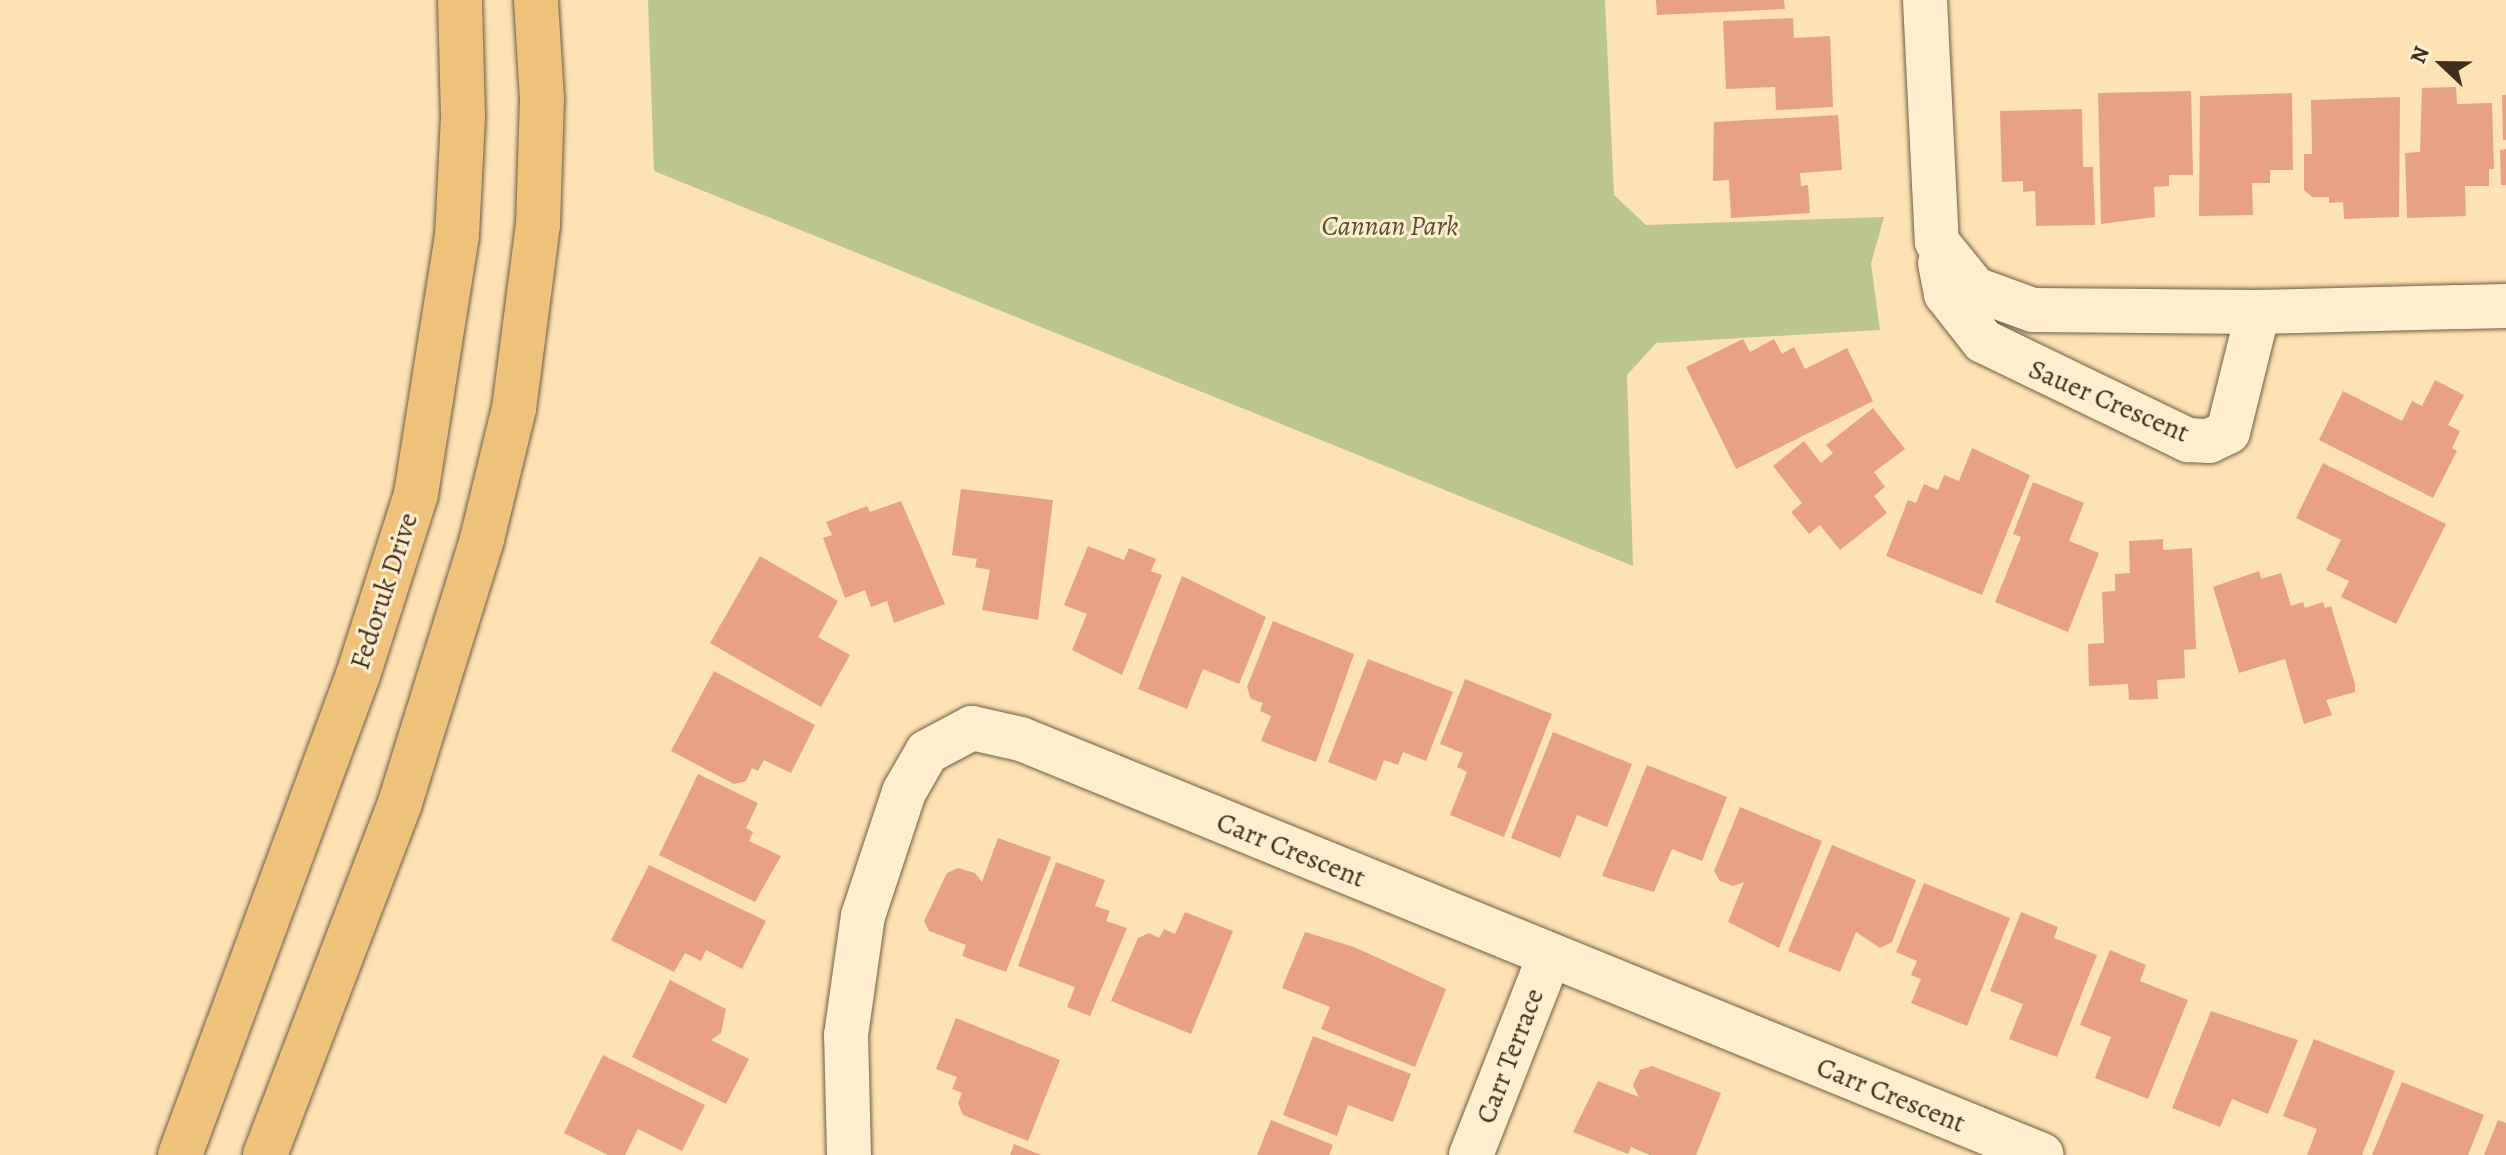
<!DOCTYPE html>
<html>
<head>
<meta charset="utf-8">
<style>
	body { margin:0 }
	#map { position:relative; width:2506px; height:1155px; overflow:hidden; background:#fde3b3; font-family:Alegreya,serif }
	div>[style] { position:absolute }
	.green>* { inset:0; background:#bcc48f }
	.building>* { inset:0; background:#e8a185 }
	.roads { filter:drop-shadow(0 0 2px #6f5b44) drop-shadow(0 0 2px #6f5b44) }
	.minor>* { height:44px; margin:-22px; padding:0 22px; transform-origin:22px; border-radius:22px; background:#feedce }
	.major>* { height:44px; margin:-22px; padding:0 22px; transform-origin:22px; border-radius:22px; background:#eec27a }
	span { translate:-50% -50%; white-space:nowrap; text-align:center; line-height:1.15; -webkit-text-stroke:6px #feedce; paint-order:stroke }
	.park-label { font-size:28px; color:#594c35; font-style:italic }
	.street-label { font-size:28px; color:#402e1f }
	.north { position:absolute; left:2402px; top:24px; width:80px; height:80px; -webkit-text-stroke:6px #feedce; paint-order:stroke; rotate:292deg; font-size:22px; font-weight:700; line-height:32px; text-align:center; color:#402e1f }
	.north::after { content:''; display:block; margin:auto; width:28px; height:36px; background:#402e1f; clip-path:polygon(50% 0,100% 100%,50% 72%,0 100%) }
</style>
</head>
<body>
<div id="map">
	<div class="green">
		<i style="clip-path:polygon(648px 0,1605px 0,1614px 195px,1646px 225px,1884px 217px,1871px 264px,1880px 330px,1656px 343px,1627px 375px,1633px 566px,654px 171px)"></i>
	</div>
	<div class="building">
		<i style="clip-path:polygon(1656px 0,1784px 0,1785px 9px,1657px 15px)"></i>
		<i style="clip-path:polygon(1793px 18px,1794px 38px,1830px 36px,1833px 107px,1776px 110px,1775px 87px,1726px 89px,1723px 21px)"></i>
		<i style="clip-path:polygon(2456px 87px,2457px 104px,2492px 103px,2494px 169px,2489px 169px,2489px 186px,2465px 186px,2466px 216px,2407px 218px,2405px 153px,2420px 152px,2422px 88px)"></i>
		<i style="clip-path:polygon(2191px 91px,2193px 175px,2169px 175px,2169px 186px,2154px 187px,2155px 217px,2101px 224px,2098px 93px)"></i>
		<i style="clip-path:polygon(2292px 93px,2293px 170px,2270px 170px,2270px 183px,2252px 183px,2253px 215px,2199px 216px,2200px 96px)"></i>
		<i style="clip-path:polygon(2502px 95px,2506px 95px,2506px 140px,2503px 140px)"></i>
		<i style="clip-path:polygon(2400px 97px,2399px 217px,2344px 219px,2343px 202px,2329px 203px,2329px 197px,2312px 197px,2304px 190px,2304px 154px,2312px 154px,2311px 100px)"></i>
		<i style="clip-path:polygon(2082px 109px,2083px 167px,2093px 167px,2095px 225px,2036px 226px,2035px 191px,2023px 192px,2023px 181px,2002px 182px,2000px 111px)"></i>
		<i style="clip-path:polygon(1838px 115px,1842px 170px,1800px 173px,1801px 186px,1808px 185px,1810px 213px,1731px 218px,1729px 180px,1713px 181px,1714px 122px)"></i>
		<i style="clip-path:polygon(2506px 149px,2506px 185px,2501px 185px,2500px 150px)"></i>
		<i style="clip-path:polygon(1743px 339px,1750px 352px,1774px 339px,1782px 354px,1794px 347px,1805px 369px,1847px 348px,1873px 401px,1736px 469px,1686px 367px)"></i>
		<i style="clip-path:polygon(2435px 380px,2464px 395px,2448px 425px,2460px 431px,2452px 448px,2457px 451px,2433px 498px,2319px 440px,2343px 391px,2402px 421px,2412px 401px,2422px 406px)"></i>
		<i style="clip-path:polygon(1873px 408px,1905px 449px,1874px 472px,1885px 487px,1874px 496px,1887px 513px,1840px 550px,1820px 525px,1809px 534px,1791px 512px,1802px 503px,1773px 466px,1804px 441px,1821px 463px,1833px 453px,1826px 445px)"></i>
		<i style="clip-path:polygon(1972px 448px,2030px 475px,1982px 595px,1886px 556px,1908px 500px,1916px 503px,1924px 484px,1938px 490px,1944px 475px,1959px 481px)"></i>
		<i style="clip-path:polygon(2323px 463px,2446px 524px,2396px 624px,2341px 597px,2349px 581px,2326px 570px,2341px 540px,2296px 518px)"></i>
		<i style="clip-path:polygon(2033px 482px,2084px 503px,2069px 541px,2099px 553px,2068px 632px,1995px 602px,2021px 537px,2013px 534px)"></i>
		<i style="clip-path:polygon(961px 489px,1053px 500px,1038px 620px,982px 610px,990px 570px,975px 567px,977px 559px,952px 555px)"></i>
		<i style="clip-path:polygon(901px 501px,945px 604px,894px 623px,887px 601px,871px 607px,865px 590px,845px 598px,823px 538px,832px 535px,826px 522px,867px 506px,870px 512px)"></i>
		<i style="clip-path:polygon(2163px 539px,2163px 550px,2192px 548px,2196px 649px,2184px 650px,2185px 678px,2157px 680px,2158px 699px,2129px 700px,2128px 684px,2089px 686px,2088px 644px,2104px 643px,2102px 592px,2115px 591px,2115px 574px,2130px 573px,2129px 541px)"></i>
		<i style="clip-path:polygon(1088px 546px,1124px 560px,1129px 548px,1156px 559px,1151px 571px,1162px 575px,1122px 675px,1072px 650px,1087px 614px,1064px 605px)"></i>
		<i style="clip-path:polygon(760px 556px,838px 601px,818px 637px,850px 655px,821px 707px,710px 643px)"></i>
		<i style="clip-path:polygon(2259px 571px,2261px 579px,2281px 573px,2291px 606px,2303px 602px,2305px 608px,2323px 602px,2325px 608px,2331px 606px,2355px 684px,2355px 692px,2326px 700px,2332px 715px,2304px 724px,2285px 659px,2239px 673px,2213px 587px)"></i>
		<i style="clip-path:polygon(1182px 576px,1266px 617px,1239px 684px,1203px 669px,1187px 709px,1138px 689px)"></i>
		<i style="clip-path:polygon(1273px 621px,1354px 654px,1316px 762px,1261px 741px,1271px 716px,1260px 711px,1263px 703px,1251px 699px,1247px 687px)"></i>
		<i style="clip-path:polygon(1368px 659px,1453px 692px,1426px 761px,1403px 752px,1398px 765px,1384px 760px,1376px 781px,1328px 762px)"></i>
		<i style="clip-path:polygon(714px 671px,815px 725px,791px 773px,764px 760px,758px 771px,752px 768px,746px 781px,734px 784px,671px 751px)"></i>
		<i style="clip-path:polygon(1465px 679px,1552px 714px,1504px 837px,1450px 815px,1467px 772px,1457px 767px,1463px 753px,1440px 744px)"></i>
		<i style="clip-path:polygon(1553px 732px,1632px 764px,1607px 827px,1577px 815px,1560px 858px,1511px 838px)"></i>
		<i style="clip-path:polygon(1647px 765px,1727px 797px,1702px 861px,1672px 849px,1654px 892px,1602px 876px)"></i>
		<i style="clip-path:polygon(698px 774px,758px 803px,746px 828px,753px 832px,749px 841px,781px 856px,755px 902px,659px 855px)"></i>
		<i style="clip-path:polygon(1740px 807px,1822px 841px,1779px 948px,1728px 922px,1744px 882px,1733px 886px,1720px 881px,1714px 871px)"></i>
		<i style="clip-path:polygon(998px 838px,1051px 857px,1006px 972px,962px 956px,966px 945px,929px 931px,924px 921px,947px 873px,958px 868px,975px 873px,982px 882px)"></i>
		<i style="clip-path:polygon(1832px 845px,1916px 880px,1892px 942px,1880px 948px,1856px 932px,1840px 972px,1788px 951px)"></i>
		<i style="clip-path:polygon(1056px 862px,1105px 880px,1095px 906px,1110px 911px,1106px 921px,1127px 928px,1090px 1016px,1067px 1007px,1075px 987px,1018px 966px)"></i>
		<i style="clip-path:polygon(649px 865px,766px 921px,742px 969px,706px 950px,701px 961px,685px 953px,674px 972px,611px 940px)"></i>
		<i style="clip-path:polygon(1924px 883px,2010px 918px,1967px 1026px,1911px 1003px,1921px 979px,1911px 975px,1917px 961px,1896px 952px)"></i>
		<i style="clip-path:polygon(1185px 912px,1233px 931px,1191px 1034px,1111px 1001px,1138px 938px,1149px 933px,1159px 938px,1164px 929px,1175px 934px)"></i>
		<i style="clip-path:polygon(2021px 912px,2058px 927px,2054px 938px,2097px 955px,2057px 1057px,2009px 1039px,2023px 1004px,1990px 991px)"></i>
		<i style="clip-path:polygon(1305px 932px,1354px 947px,1446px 989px,1415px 1067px,1321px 1029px,1330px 1007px,1282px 988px)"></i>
		<i style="clip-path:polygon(2110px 950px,2146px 965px,2140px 981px,2188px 1000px,2148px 1099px,2095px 1078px,2111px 1037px,2080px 1025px)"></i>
		<i style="clip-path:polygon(670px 980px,726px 1009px,721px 1033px,711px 1040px,749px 1059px,726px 1104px,632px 1057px)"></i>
		<i style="clip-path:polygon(2211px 1011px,2298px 1040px,2268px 1114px,2232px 1099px,2220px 1127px,2172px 1108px)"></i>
		<i style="clip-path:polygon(956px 1018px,1060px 1060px,1028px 1141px,963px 1115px,958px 1103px,962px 1093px,952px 1089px,957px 1077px,936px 1069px)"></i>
		<i style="clip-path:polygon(1313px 1036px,1411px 1074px,1393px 1122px,1348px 1105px,1337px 1136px,1283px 1115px)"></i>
		<i style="clip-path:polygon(2314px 1039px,2395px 1071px,2362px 1155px,2307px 1155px,2317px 1129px,2283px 1116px)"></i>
		<i style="clip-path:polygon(603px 1055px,705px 1105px,682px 1151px,638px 1129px,625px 1155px,608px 1155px,564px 1133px)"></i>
		<i style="clip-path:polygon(1652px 1066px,1721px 1093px,1696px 1155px,1650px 1155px,1631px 1147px,1628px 1154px,1573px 1132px,1598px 1081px,1639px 1097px,1633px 1085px,1640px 1070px)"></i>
		<i style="clip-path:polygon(2402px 1082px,2484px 1115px,2468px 1155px,2372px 1155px)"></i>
		<i style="clip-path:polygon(1271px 1120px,1333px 1145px,1329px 1155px,1257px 1155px)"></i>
		<i style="clip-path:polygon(2498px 1120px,2506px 1123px,2506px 1155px,2484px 1155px)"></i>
		<i style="clip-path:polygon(1014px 1144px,1041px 1155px,1010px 1155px)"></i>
	</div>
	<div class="roads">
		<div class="minor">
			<i style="left:1925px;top:0;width:242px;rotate:87.2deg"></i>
			<i style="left:1937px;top:242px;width:60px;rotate:51deg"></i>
			<i style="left:1975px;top:289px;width:62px;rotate:19.9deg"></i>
			<i style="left:2033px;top:310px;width:225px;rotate:0.5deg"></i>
			<i style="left:2258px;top:312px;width:248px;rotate:-1.4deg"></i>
			<i style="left:1940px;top:263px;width:32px;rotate:79deg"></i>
			<i style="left:1946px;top:294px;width:60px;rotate:51.8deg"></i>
			<i style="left:1983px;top:341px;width:228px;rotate:25.8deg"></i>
			<i style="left:2188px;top:440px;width:21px;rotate:3deg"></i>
			<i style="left:2209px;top:441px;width:21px;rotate:-25deg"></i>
			<i style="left:2228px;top:432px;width:124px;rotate:-76deg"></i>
			<i style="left:849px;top:1155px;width:120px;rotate:-91.4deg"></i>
			<i style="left:846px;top:1035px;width:120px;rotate:-81.9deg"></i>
			<i style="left:863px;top:916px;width:131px;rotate:-71.7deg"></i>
			<i style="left:904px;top:792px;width:46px;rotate:-60.1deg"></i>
			<i style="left:927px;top:752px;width:51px;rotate:-28.1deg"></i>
			<i style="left:972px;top:728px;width:50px;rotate:12.7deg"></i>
			<i style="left:1021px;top:739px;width:1102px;rotate:22.17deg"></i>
			<i style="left:1471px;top:1155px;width:213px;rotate:-68.5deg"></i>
		</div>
		<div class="major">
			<i style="left:180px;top:1155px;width:512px;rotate:-69.65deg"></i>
			<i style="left:358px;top:675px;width:190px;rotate:-72.2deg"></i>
			<i style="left:416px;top:494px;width:261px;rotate:-81deg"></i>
			<i style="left:457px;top:236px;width:120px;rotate:-87.1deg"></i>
			<i style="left:463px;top:116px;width:116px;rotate:-91.5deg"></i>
			<i style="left:265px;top:1155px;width:377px;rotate:-69deg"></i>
			<i style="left:400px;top:803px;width:276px;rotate:-72.7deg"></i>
			<i style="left:482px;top:539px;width:134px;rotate:-76.2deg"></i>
			<i style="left:514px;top:409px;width:186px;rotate:-82.6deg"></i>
			<i style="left:538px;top:225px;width:126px;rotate:-88.2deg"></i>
			<i style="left:542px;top:99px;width:99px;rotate:-93.5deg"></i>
		</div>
	</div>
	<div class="park-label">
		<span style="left:1390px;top:226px">Cannan Park</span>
	</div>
	<div class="street-label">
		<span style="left:2109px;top:401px;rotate:23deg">Sauer Crescent</span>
		<span style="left:384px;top:591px;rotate:-72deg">Fedoruk Drive</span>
		<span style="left:1291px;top:850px;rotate:22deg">Carr Crescent</span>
		<span style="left:1510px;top:1056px;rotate:-69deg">Carr Terrace</span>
		<span style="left:1891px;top:1095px;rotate:22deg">Carr Crescent</span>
	</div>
	<div class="north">N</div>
</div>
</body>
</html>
